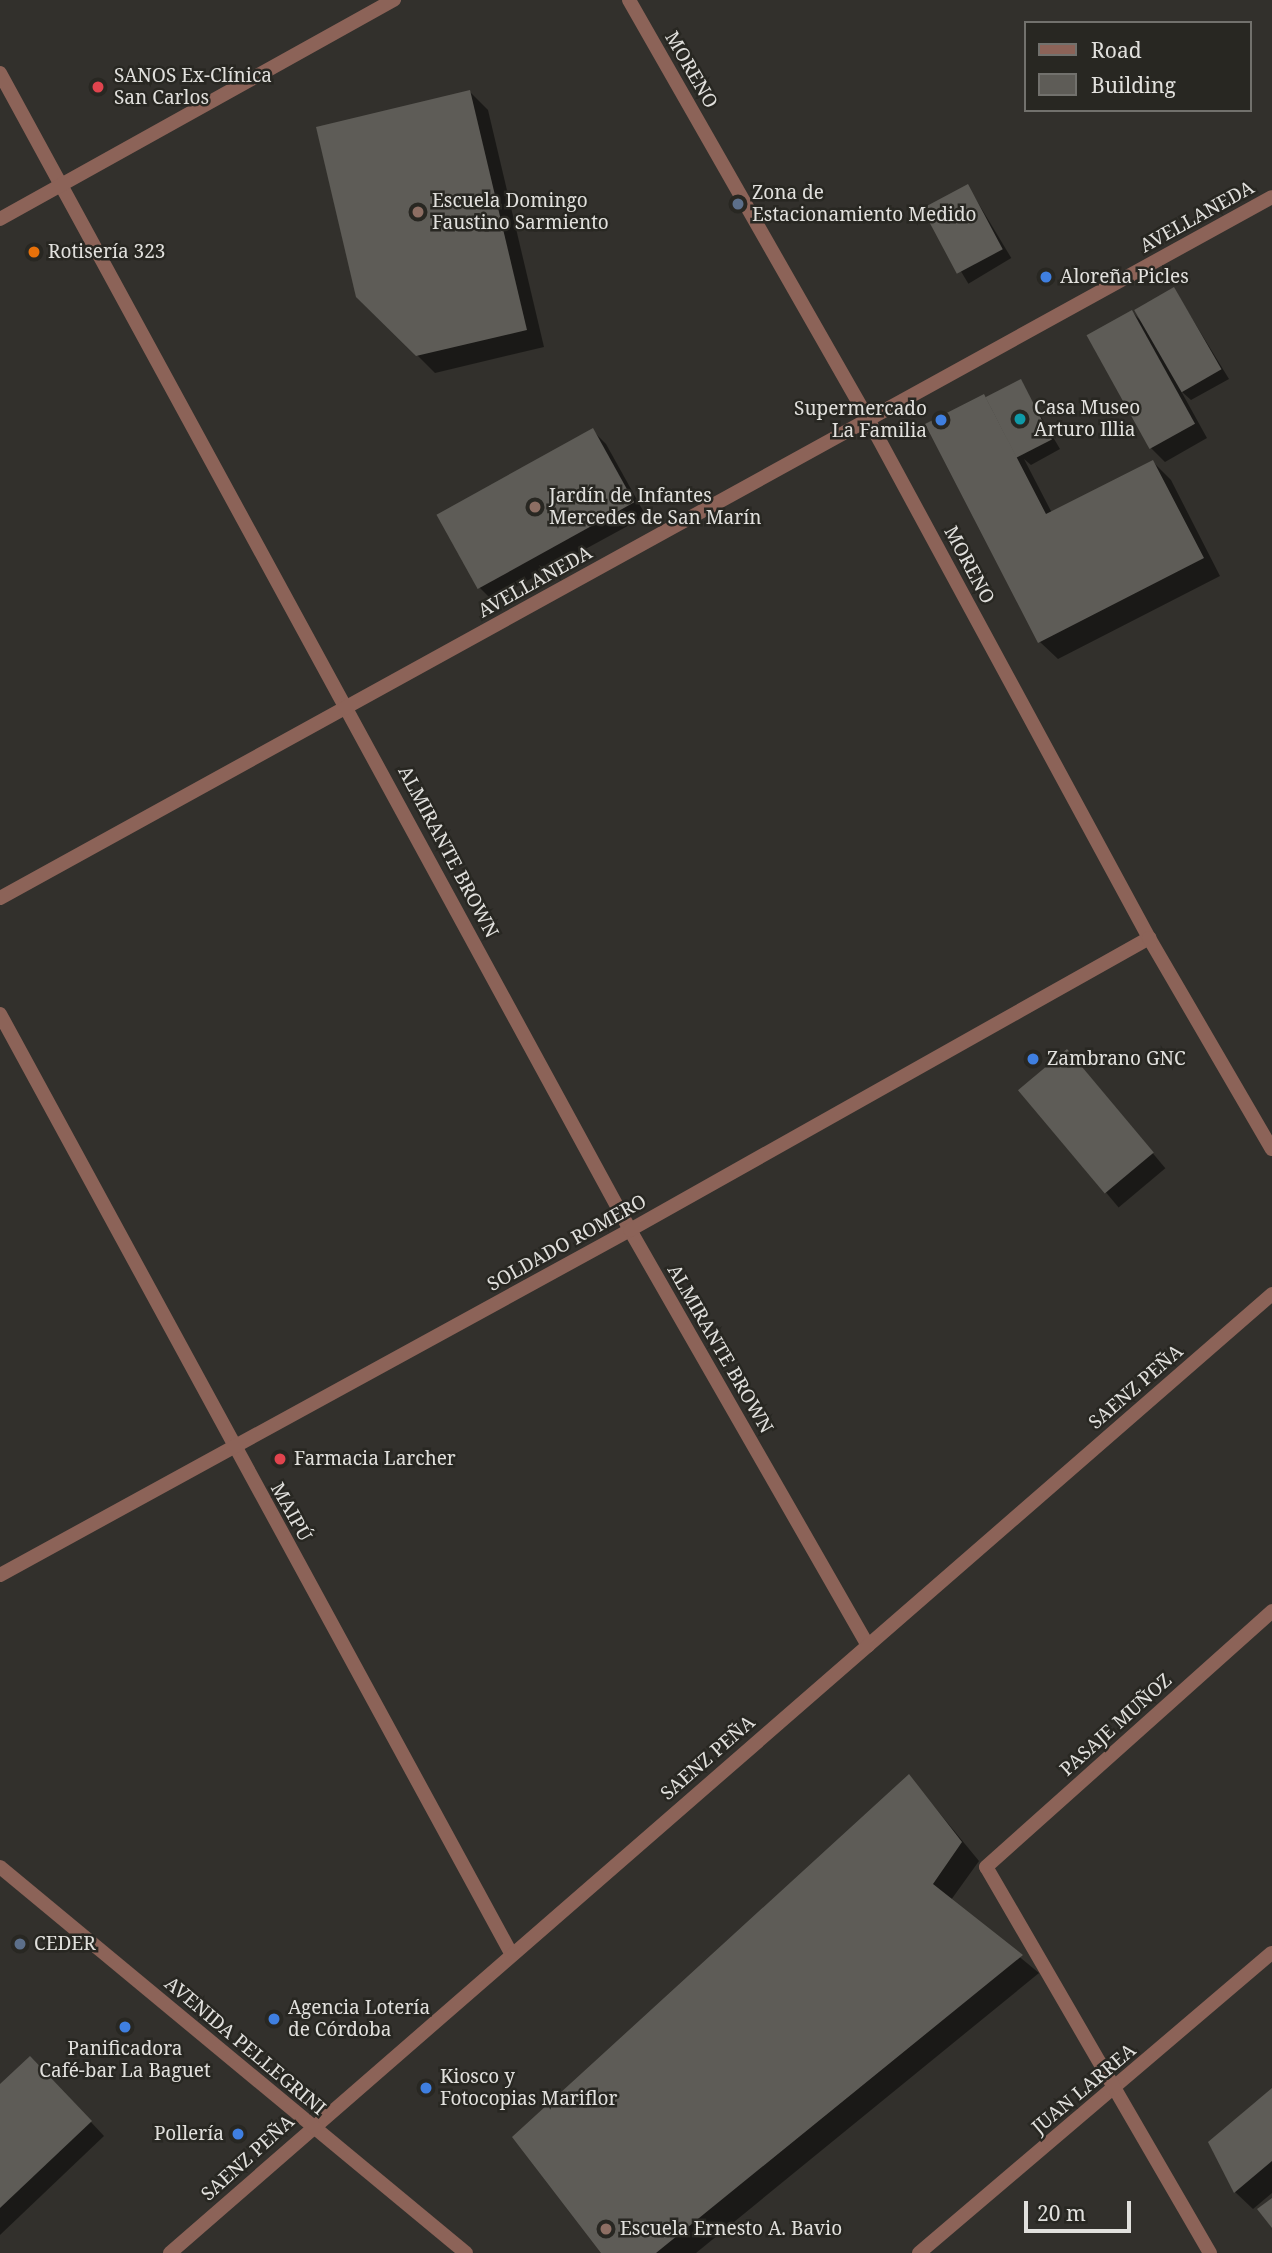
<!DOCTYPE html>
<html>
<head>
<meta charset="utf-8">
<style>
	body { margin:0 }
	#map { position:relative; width:1272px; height:2253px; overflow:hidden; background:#32302c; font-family:"Noto Serif",serif }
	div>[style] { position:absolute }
	.shadow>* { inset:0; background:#0007; transform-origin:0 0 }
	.building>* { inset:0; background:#5e5c57; transform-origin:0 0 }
	.minor>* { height:14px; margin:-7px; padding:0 7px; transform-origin:7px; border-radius:7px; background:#8c6358 }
	.tertiary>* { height:14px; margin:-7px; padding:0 7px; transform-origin:7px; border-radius:7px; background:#8c6358 }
	.dots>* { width:19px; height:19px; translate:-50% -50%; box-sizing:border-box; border:4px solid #282722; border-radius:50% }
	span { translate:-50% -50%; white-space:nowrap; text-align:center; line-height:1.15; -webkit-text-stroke:5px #282722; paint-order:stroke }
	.street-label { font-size:19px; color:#e1e0dd }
	.poi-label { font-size:19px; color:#e1e0dd }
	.left { translate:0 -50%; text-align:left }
	.right { translate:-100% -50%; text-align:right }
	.legend { position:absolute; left:1024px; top:21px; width:228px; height:91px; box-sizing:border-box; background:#282722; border:2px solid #72716d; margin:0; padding:9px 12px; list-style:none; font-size:21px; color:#e1e0dd }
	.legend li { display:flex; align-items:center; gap:14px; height:35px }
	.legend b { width:35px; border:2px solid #72716d }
	.scale { position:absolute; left:1024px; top:2201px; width:107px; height:32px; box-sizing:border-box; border:4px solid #e1e0dd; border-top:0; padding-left:9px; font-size:21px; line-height:24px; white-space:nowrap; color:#e1e0dd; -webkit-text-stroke:5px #282722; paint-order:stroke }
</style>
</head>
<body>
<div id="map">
	<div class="shadow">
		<i style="clip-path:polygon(470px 92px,488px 110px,544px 347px,435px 373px,358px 296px)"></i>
		<i style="left:968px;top:186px;width:84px;height:50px;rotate:59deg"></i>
		<i style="clip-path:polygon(1174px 289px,1229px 379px,1191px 400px,1181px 391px,1207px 438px,1165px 462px,1151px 448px,1132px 312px,1142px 322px)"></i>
		<i style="clip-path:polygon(1020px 381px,1060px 449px,1031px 465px,1024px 459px,1052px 513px,1153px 462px,1171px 480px,1220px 576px,1058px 659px,1040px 642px,987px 400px)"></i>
		<i style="clip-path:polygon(592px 430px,606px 444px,646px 516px,492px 600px,478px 586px)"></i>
		<i style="left:1067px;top:1051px;width:153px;height:61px;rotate:50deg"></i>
		<i style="clip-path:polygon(909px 1776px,979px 1861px,951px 1900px,1039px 1973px,696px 2253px,603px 2253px)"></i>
		<i style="clip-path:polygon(43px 2071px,104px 2136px,0 2235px,0 2086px)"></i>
		<i style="clip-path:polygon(1272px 2091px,1272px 2193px,1253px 2209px,1235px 2192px)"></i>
	</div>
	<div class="building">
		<i style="clip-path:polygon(470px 90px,527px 330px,416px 356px,356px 297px,316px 127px)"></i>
		<i style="left:968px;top:184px;width:74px;height:52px;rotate:62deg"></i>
		<i style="left:1174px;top:287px;width:95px;height:46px;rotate:60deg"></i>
		<i style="left:1132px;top:310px;width:130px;height:52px;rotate:61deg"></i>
		<i style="left:1021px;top:379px;width:68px;height:40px;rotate:63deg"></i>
		<i style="clip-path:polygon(984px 394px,1046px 514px,1153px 460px,1204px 558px,1038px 643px,925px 424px)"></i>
		<i style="left:593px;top:428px;width:85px;height:179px;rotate:61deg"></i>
		<i style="left:1067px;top:1049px;width:135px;height:64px;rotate:50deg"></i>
		<i style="clip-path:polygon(909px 1774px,962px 1842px,933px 1884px,1023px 1955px,656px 2253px,601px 2253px,512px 2137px)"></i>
		<i style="clip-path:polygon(30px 2056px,92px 2121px,0 2208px,0 2084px)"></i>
		<i style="clip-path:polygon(1272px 2088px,1272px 2161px,1234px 2193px,1208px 2142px)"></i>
		<i style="clip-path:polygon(1272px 2198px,1272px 2228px,1257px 2209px)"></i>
	</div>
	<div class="minor">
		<i style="left:0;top:73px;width:1317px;rotate:61.43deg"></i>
		<i style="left:630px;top:1230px;width:479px;rotate:60.2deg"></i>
		<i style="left:0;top:219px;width:451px;rotate:-29.1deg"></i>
		<i style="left:0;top:898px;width:1452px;rotate:-28.86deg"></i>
		<i style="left:0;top:1014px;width:1069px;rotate:61.45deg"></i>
		<i style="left:0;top:1575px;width:718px;rotate:-28.71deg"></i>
		<i style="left:630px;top:1230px;width:596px;rotate:-29.36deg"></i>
		<i style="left:170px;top:2253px;width:1461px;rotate:-41.03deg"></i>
		<i style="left:919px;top:2253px;width:463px;rotate:-40.4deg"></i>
		<i style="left:1210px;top:2253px;width:446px;rotate:-120.1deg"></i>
		<i style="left:986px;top:1867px;width:384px;rotate:-41.8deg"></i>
	</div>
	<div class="tertiary">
		<i style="left:629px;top:0;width:485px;rotate:60.3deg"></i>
		<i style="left:869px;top:421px;width:588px;rotate:61.56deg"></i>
		<i style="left:1149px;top:938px;width:244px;rotate:59.8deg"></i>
		<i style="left:0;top:1867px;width:605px;rotate:39.64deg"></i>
	</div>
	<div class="dots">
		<i style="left:98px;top:87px;background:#e0444e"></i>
		<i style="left:738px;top:204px;background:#5c6f8a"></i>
		<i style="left:418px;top:212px;background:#8d6e63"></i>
		<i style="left:34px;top:252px;background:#e8710a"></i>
		<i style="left:1046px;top:277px;background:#3f7fe0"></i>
		<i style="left:1020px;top:419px;background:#0f9aa8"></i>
		<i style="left:941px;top:420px;background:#3f7fe0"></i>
		<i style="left:535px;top:507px;background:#8d6e63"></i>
		<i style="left:1033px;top:1059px;background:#3f7fe0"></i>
		<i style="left:280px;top:1459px;background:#e0444e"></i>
		<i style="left:20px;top:1944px;background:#5c6f8a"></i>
		<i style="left:274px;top:2019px;background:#3f7fe0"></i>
		<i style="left:125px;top:2027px;background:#3f7fe0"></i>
		<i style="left:426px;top:2088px;background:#3f7fe0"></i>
		<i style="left:238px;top:2134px;background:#3f7fe0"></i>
		<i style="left:606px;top:2229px;background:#8d6e63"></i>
	</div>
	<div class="street-label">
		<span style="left:691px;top:70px;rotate:60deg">MORENO</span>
		<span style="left:1197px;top:217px;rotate:-29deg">AVELLANEDA</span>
		<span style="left:969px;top:565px;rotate:62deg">MORENO</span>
		<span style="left:535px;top:582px;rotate:-29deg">AVELLANEDA</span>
		<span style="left:448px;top:852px;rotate:62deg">ALMIRANTE BROWN</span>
		<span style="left:567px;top:1243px;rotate:-29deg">SOLDADO ROMERO</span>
		<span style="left:720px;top:1349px;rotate:60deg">ALMIRANTE BROWN</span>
		<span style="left:1136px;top:1387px;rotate:-41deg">SAENZ PEÑA</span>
		<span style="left:291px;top:1512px;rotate:61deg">MAIPÚ</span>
		<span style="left:1116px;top:1725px;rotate:-42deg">PASAJE MUÑOZ</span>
		<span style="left:708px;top:1758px;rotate:-41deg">SAENZ PEÑA</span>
		<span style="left:245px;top:2046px;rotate:40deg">AVENIDA PELLEGRINI</span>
		<span style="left:1084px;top:2089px;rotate:-40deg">JUAN LARREA</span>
		<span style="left:248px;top:2158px;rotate:-42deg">SAENZ PEÑA</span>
	</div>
	<div class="poi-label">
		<span class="left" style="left:114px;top:87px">SANOS Ex-Clínica<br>San Carlos</span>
		<span class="left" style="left:752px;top:204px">Zona de<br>Estacionamiento Medido</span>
		<span class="left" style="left:432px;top:212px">Escuela Domingo<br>Faustino Sarmiento</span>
		<span class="left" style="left:48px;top:252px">Rotisería 323</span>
		<span class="left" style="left:1060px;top:277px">Aloreña Picles</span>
		<span class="left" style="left:1034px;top:419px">Casa Museo<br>Arturo Illia</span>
		<span class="right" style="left:927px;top:420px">Supermercado<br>La Familia</span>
		<span class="left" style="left:549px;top:507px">Jardín de Infantes<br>Mercedes de San Marín</span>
		<span class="left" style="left:1047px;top:1059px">Zambrano GNC</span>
		<span class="left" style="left:294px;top:1459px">Farmacia Larcher</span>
		<span class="left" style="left:34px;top:1944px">CEDER</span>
		<span class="left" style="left:288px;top:2019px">Agencia Lotería<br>de Córdoba</span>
		<span style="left:125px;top:2060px">Panificadora<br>Café-bar La Baguet</span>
		<span class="left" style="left:440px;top:2088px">Kiosco y<br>Fotocopias Mariflor</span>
		<span class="right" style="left:224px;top:2134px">Pollería</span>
		<span class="left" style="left:620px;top:2229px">Escuela Ernesto A. Bavio</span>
	</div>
	<ul class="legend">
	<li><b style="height:9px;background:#8c6358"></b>Road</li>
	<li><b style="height:19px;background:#5e5c57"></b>Building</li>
	</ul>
	<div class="scale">20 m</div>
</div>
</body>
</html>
